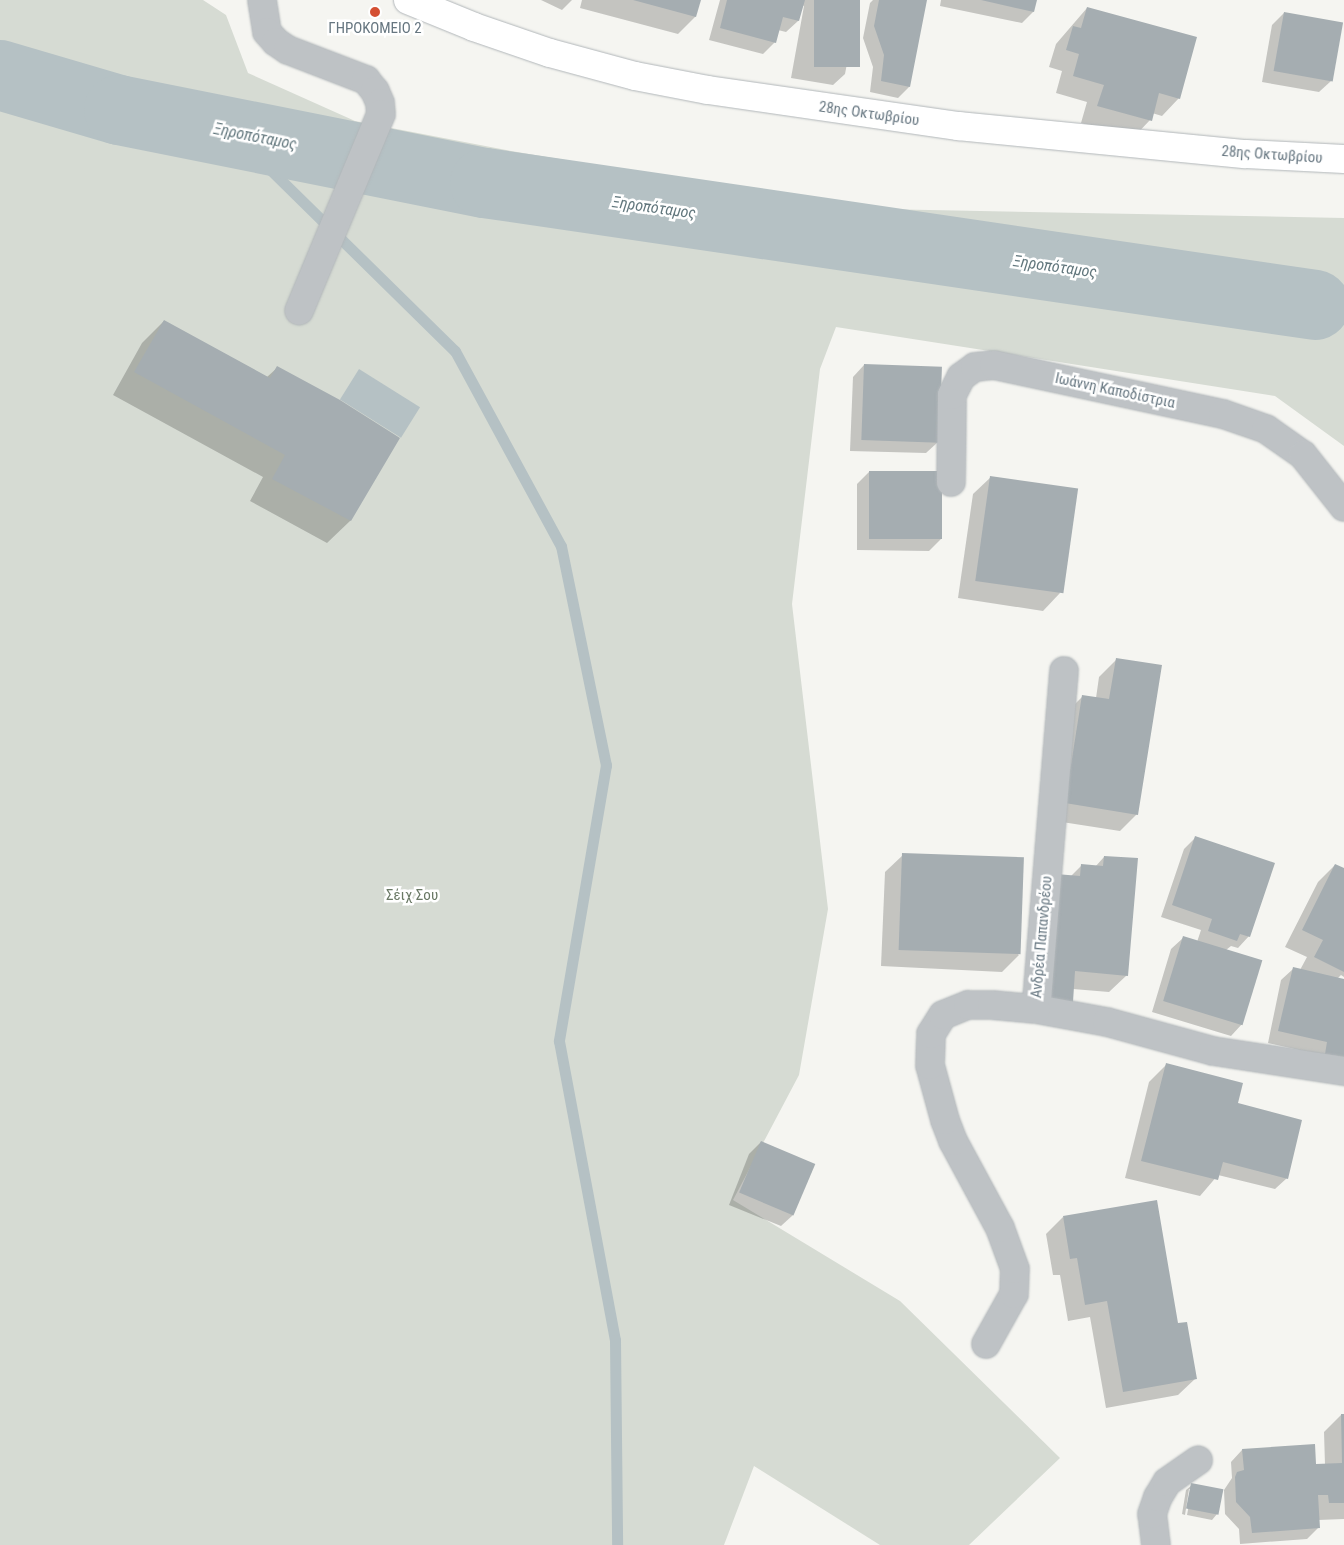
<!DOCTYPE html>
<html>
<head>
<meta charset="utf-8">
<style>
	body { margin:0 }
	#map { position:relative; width:1344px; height:1545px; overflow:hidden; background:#f5f5f1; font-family:"Roboto Condensed",sans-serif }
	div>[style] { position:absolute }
	.green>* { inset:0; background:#d6dbd3 }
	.water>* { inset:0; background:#b5c1c4; transform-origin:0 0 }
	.shadow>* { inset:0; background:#0003 }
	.stream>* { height:11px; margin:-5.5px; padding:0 5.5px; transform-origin:5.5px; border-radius:5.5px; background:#b5c1c4 }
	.river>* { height:70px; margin:-35px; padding:0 35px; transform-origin:35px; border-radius:35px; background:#b5c1c4 }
	.building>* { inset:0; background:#a5adb1; transform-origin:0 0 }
	.roads { filter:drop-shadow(0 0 1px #b1b6b9) drop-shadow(0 0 1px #b1b6b9) }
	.minor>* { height:28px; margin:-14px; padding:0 14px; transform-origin:14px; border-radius:14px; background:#bec2c5 }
	.secondary>* { height:28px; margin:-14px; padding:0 14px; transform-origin:14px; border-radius:14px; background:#fff }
	.dots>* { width:14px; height:14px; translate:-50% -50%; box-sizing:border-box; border:2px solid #fff; border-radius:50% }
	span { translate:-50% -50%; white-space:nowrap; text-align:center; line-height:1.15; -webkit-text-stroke:5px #fff; paint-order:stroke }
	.poi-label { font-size:15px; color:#667680 }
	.street-label { font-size:15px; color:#667680 }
	.park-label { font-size:15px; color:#697864 }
	.water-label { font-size:16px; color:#62777d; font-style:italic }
</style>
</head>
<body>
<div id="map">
	<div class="green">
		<i style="clip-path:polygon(0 0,203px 0,226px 15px,248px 73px,355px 121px,511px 151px,692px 181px,750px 187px,879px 209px,1344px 218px,1344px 446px,1275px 396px,836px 327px,820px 369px,792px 604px,828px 909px,799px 1075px,733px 1200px,900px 1301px,1060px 1458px,969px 1545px,880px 1545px,754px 1466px,724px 1545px,0 1545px)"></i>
	</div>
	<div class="water">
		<i style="left:359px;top:369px;width:72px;height:36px;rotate:32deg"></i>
	</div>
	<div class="shadow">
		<i style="clip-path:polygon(541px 0,572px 0,562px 10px)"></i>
		<i style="clip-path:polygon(582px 0,700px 0,695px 17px,678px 34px,580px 8px)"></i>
		<i style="clip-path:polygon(720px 0,859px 0,845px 74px,833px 85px,791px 78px,804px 6px,802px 5px,798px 21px,786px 32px,778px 30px,775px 42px,763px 54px,709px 40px)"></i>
		<i style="clip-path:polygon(873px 0,926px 0,909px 87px,898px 98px,870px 92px,873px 67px,863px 38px,870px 3px)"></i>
		<i style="clip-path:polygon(941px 0,1036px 0,1033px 12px,1022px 23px,940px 6px)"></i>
		<i style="clip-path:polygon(1087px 8px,1179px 98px,1162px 116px,1152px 113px,1150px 120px,1133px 138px,1081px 123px,1087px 102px,1056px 93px,1062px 71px,1049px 67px,1056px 44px)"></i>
		<i style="clip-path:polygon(1284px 13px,1331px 81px,1319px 92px,1262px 82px,1272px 25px)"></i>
		<i style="clip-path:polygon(164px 321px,267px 377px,277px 368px,398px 438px,350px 521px,327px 543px,250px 501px,263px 477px,113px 395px,142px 343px)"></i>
		<i style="clip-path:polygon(864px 365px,938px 442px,926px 453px,850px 451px,853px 377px)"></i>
		<i style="clip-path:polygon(869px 472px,941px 539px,929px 551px,857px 550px,857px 484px)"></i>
		<i style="clip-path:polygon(991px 477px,1060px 593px,1043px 611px,958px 598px,973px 494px)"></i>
		<i style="clip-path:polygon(1116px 660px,1137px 814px,1120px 831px,1049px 820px,1066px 713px,1083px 696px,1096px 698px,1099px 677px)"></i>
		<i style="clip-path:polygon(1196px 837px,1249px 936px,1238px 948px,1231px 946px,1226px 950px,1242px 1024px,1231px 1036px,1152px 1012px,1171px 949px,1183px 938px,1197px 942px,1201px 930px,1161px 917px,1184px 849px)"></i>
		<i style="clip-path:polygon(903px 855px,1019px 955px,1002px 972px,881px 966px,885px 872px)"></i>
		<i style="clip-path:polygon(1104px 857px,1127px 975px,1109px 992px,1073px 989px,1070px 877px,1081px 866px,1095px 867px)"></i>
		<i style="clip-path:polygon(1335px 865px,1344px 869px,1344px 977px,1341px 975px,1337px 979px,1344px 980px,1344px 1060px,1268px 1043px,1281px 980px,1293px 969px,1300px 970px,1307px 957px,1285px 947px,1318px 882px)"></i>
		<i style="clip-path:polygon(1166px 1065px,1235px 1108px,1287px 1178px,1275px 1189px,1218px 1175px,1200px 1196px,1125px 1178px,1149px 1082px)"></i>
		<i style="clip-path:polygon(761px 1142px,793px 1215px,781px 1226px,729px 1205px,749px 1154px)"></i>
		<i style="clip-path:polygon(1063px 1217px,1177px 1324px,1196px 1378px,1178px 1395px,1106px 1408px,1090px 1317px,1068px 1321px,1060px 1275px,1053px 1275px,1046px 1234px)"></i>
		<i style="clip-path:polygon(1341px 1415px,1344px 1415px,1344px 1519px,1318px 1520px,1318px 1528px,1307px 1539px,1240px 1544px,1239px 1529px,1225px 1514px,1224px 1490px,1232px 1478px,1231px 1462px,1242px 1450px,1313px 1445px,1315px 1467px,1325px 1465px,1324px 1432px)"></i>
		<i style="clip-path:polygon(1192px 1485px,1217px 1514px,1212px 1520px,1187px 1515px,1192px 1489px,1189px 1489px,1185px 1515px,1182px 1514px,1186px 1490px)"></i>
	</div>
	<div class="stream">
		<i style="left:233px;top:133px;width:311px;rotate:44.5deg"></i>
		<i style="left:455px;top:351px;width:222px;rotate:61.5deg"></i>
		<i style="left:561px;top:546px;width:224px;rotate:78.4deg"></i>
		<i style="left:606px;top:765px;width:280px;rotate:99.7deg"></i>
		<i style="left:559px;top:1041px;width:304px;rotate:79.4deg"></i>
		<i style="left:615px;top:1340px;width:205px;rotate:89.4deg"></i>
	</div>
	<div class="river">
		<i style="left:0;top:75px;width:124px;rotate:16.4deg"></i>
		<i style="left:119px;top:110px;width:373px;rotate:11.3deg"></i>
		<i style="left:485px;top:183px;width:839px;rotate:8.36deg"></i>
	</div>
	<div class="building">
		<i style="clip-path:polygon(633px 0,701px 0,696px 17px)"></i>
		<i style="clip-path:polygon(727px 0,805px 0,799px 21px,783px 17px,776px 43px,720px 28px)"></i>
		<i style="left:814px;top:0;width:46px;height:67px"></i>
		<i style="clip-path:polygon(879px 0,927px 0,910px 87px,881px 81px,884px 55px,874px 26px)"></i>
		<i style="clip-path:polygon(981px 0,1037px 0,1034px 12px)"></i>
		<i style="clip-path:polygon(1087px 7px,1197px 37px,1180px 99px,1159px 93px,1152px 121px,1097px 106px,1104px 85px,1073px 76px,1079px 54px,1066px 50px,1073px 26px,1081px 28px)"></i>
		<i style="left:1284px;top:12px;width:60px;height:60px;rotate:10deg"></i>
		<i style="clip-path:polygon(164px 320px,270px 378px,277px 366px,340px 400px,400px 438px,351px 521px,272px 479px,285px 455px,134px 372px)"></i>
		<i style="left:864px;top:364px;width:78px;height:76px;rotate:2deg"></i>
		<i style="left:869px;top:471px;width:73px;height:68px"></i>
		<i style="left:990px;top:476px;width:89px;height:106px;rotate:8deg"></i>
		<i style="clip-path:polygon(1116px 658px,1162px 665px,1138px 815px,1065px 803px,1082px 695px,1109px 699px)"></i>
		<i style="clip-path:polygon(1195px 836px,1275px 863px,1250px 937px,1240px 934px,1237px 941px,1208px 931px,1212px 919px,1172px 905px)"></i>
		<i style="left:902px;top:853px;width:122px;height:97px;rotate:2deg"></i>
		<i style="clip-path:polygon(1104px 856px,1138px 858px,1128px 976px,1075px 971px,1073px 1002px,1046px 1000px,1056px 874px,1080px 876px,1081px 864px,1103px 866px)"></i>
		<i style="clip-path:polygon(1335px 864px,1344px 868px,1344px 972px,1314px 957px,1323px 940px,1302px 930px)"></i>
		<i style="left:1183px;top:936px;width:83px;height:68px;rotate:17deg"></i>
		<i style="clip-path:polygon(1293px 967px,1344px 979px,1344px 1057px,1325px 1054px,1327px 1042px,1278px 1031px)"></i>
		<i style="clip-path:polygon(1166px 1063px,1243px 1083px,1238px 1103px,1302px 1120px,1288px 1179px,1223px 1162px,1218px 1180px,1141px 1161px)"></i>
		<i style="left:761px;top:1141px;width:59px;height:56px;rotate:23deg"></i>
		<i style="clip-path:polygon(1157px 1200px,1178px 1323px,1187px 1322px,1197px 1379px,1123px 1392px,1107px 1301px,1085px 1305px,1077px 1258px,1070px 1259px,1063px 1216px)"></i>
		<i style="clip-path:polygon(1341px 1414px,1344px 1414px,1344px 1503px,1329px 1503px,1328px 1495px,1318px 1495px,1320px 1528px,1252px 1533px,1250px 1517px,1236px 1502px,1235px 1477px,1237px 1472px,1244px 1470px,1242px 1449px,1315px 1444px,1316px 1464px,1342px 1463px)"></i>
		<i style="left:1191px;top:1483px;width:33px;height:26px;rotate:11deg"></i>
	</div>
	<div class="roads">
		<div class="minor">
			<i style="left:262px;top:0;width:32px;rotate:81deg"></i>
			<i style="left:267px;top:32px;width:13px;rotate:48deg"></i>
			<i style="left:276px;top:42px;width:14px;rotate:34deg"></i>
			<i style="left:288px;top:50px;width:84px;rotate:21deg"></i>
			<i style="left:366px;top:80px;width:14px;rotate:51deg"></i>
			<i style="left:375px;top:91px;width:13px;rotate:67deg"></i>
			<i style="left:380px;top:103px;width:11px;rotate:85deg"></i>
			<i style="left:381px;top:114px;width:213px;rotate:112.6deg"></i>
			<i style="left:951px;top:482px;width:87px;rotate:-89.3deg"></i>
			<i style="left:952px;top:395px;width:20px;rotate:-63deg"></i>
			<i style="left:961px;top:377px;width:17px;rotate:-36deg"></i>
			<i style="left:975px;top:367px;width:19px;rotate:-6deg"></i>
			<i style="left:994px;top:365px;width:234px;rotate:12.1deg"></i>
			<i style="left:1223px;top:414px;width:46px;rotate:19.2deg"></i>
			<i style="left:1266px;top:429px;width:45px;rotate:35.1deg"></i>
			<i style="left:1303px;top:455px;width:66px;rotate:51.7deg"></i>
			<i style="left:1064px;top:671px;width:339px;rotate:94.7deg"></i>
			<i style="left:1036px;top:1009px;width:72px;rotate:10.4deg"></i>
			<i style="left:1107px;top:1022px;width:110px;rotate:15.3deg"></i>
			<i style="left:1213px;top:1051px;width:133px;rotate:8.7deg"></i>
			<i style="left:986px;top:1344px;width:57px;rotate:-60.8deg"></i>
			<i style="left:1014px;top:1294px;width:25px;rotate:-88deg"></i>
			<i style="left:1015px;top:1269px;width:44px;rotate:-110.1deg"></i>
			<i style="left:1000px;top:1228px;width:99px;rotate:-118.4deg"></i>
			<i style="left:953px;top:1141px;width:22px;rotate:-111deg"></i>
			<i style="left:945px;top:1120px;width:57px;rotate:-105.3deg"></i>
			<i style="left:930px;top:1065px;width:31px;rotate:-88deg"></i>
			<i style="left:931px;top:1034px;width:22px;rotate:-58deg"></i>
			<i style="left:943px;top:1015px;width:27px;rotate:-22deg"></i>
			<i style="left:968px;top:1005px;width:24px"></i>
			<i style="left:992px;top:1005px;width:44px;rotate:5.2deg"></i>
			<i style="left:1156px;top:1545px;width:31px;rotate:-97deg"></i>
			<i style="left:1152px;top:1514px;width:18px;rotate:-71deg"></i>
			<i style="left:1158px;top:1497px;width:17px;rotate:-59deg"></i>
			<i style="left:1167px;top:1482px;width:38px;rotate:-35deg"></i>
		</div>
		<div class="secondary">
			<i style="left:408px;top:0;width:71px;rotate:22.2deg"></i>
			<i style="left:474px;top:27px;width:80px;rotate:18.9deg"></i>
			<i style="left:550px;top:53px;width:88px;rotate:15.1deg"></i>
			<i style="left:635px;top:76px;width:74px;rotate:10.9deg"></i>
			<i style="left:708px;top:90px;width:253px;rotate:8.2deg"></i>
			<i style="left:958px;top:126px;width:289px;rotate:5.6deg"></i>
			<i style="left:1246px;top:154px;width:98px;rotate:2.9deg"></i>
		</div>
	</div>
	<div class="dots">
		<i style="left:375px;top:12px;background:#d44f32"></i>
	</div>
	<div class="poi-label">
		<span style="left:375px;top:29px">ΓΗΡΟΚΟΜΕΙΟ 2</span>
	</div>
	<div class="street-label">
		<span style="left:869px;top:114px;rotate:8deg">28ης Οκτωβρίου</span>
		<span style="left:1272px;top:155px;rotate:4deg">28ης Οκτωβρίου</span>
		<span style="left:1115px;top:391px;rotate:12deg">Ιωάννη Καποδίστρια</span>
		<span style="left:1042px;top:937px;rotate:-85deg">Ανδρέα Παπανδρέου</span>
	</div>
	<div class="park-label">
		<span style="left:412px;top:896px">Σέιχ Σου</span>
	</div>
	<div class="water-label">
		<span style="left:255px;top:137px;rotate:11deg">Ξηροπόταμος</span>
		<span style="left:654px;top:208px;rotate:8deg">Ξηροπόταμος</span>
		<span style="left:1055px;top:267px;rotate:8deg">Ξηροπόταμος</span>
	</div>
</div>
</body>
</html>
